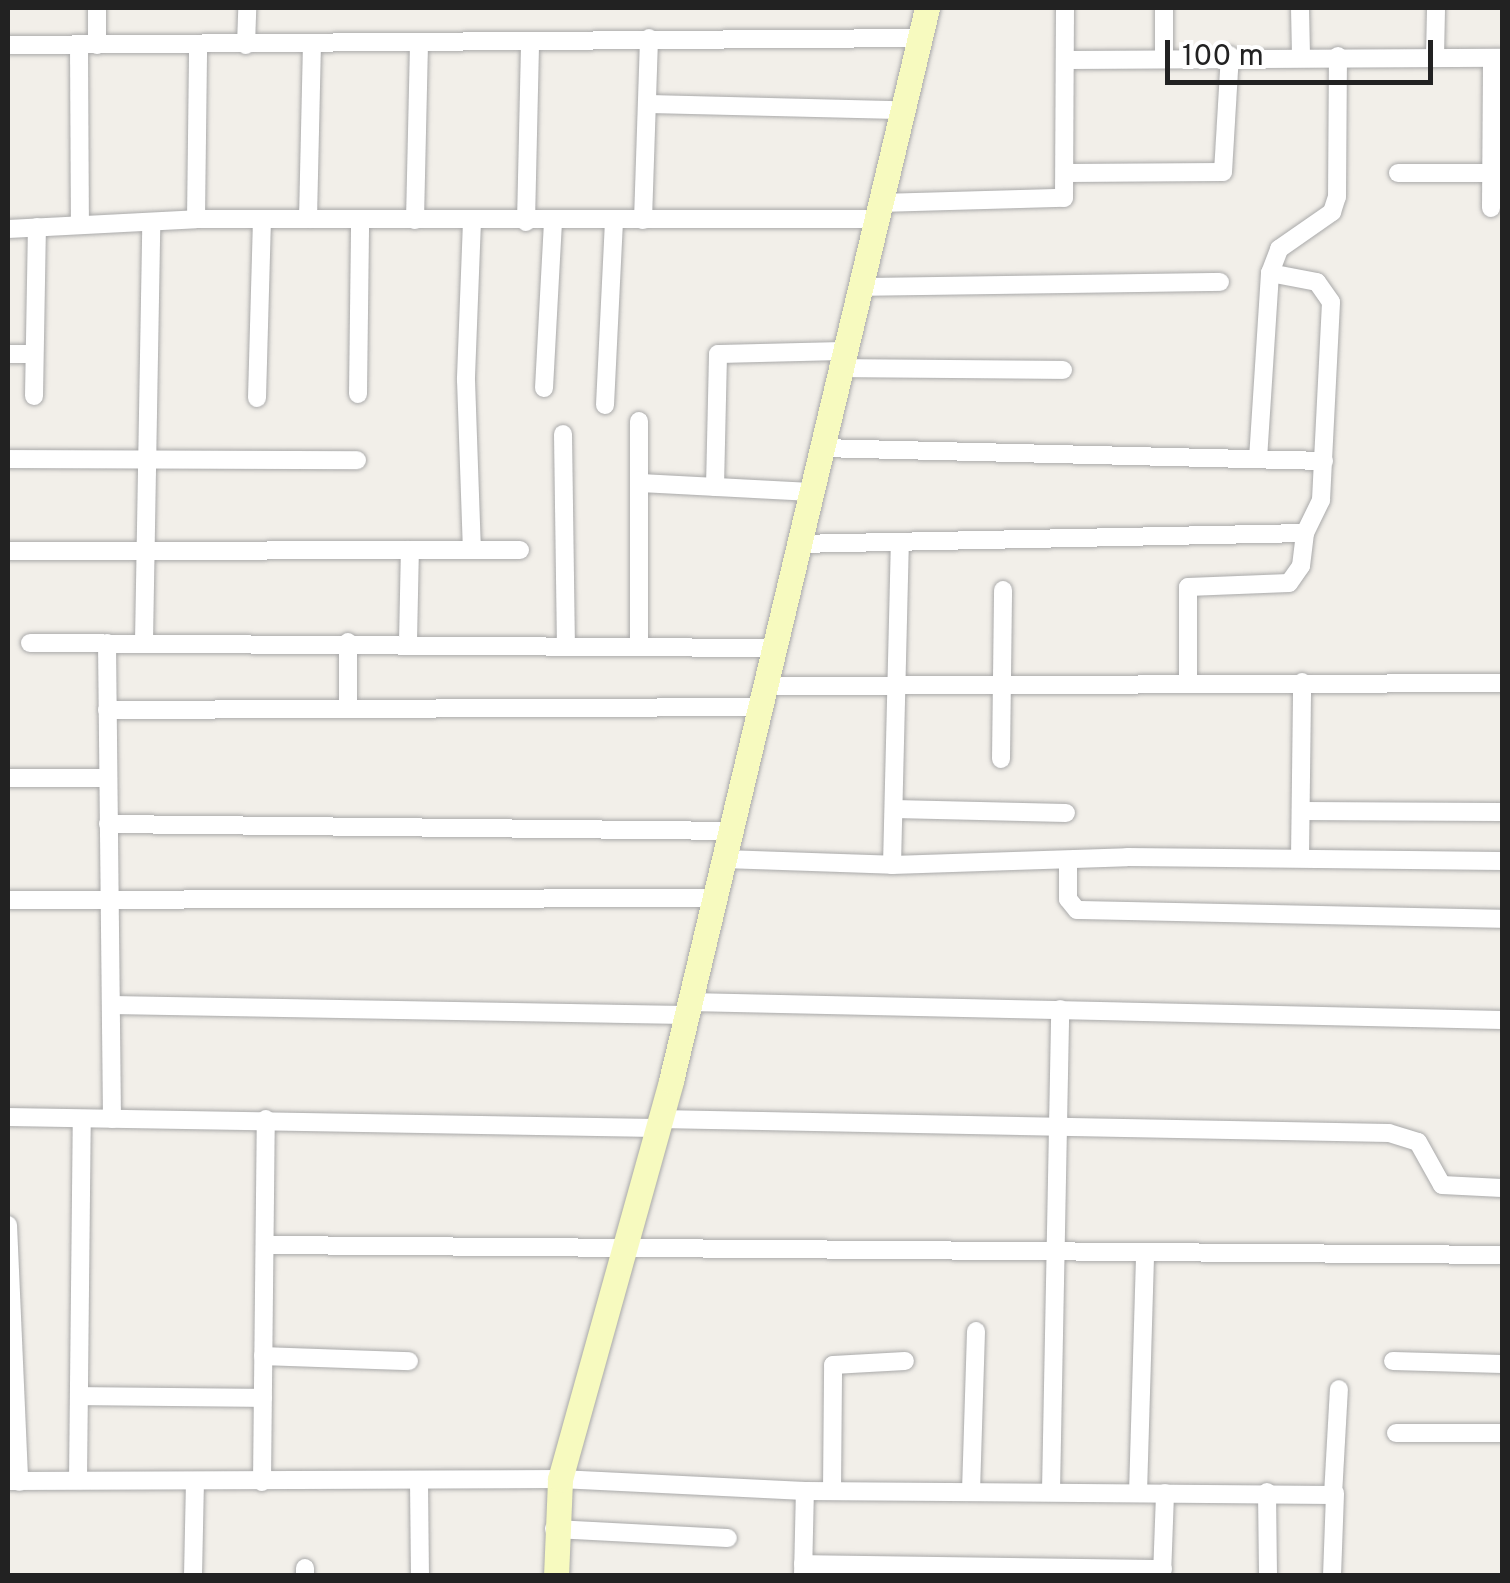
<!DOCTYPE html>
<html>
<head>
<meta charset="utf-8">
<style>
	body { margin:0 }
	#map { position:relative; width:1510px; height:1583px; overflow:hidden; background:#f2efe9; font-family:Overpass,sans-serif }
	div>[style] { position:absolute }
	.roads { filter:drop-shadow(0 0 2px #a9a9a9) drop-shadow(0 0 2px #a9a9a9) }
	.street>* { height:18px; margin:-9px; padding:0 9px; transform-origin:9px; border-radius:9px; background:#fff }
	.secondary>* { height:25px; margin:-12.5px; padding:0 12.5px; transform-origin:12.5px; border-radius:12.5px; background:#f7fabf }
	span { translate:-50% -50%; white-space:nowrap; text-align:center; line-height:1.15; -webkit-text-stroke:8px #fff; paint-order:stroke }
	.frame { position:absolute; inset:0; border:10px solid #222; pointer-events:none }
	.scale { position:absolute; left:1165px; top:40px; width:268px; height:45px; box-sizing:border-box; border:5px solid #222; border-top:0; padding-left:12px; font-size:30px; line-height:35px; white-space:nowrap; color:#222; -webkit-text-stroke:8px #fff; paint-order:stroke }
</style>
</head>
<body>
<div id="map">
	<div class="roads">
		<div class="street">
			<i style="left:97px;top:8px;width:37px;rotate:90deg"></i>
			<i style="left:1164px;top:8px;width:48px;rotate:90deg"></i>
			<i style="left:1300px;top:8px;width:47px;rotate:88.8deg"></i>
			<i style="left:8px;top:45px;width:910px;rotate:-0.44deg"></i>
			<i style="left:246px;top:45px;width:37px;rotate:-88deg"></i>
			<i style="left:79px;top:46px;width:178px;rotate:89.7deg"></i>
			<i style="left:1435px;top:57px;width:49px;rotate:-88.8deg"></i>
			<i style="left:1066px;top:60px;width:436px;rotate:-0.3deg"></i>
			<i style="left:648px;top:104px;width:252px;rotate:1.4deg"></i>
			<i style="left:1067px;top:173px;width:156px;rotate:-0.4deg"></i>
			<i style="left:1223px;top:172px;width:117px;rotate:-86.6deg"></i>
			<i style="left:1398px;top:173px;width:93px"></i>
			<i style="left:880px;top:203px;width:184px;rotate:-1.6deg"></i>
			<i style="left:1064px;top:198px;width:190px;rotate:-89.7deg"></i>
			<i style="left:1491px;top:208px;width:150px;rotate:-89.6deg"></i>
			<i style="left:196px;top:219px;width:174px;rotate:-89.3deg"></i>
			<i style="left:308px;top:219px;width:174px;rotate:-88.7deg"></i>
			<i style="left:415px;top:220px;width:175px;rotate:-88.7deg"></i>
			<i style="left:643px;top:220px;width:182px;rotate:-88.1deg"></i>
			<i style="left:472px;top:221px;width:159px;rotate:92.2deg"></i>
			<i style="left:466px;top:380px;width:170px;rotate:88deg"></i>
			<i style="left:526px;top:222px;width:176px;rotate:-88.7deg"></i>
			<i style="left:8px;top:229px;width:188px;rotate:-3deg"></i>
			<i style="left:196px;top:219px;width:679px"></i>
			<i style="left:860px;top:287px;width:360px;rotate:-0.8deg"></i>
			<i style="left:8px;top:354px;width:26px"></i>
			<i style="left:838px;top:368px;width:225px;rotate:0.5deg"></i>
			<i style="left:544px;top:388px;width:165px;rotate:-86.9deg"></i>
			<i style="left:358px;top:394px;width:175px;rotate:-89.3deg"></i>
			<i style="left:34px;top:396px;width:169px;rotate:-89deg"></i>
			<i style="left:257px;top:398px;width:178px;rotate:-88.4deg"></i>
			<i style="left:605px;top:405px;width:184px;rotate:-87.2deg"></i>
			<i style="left:563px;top:434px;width:210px;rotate:89.2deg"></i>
			<i style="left:821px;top:448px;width:503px;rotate:1.48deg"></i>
			<i style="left:8px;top:459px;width:349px;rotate:0.2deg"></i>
			<i style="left:1258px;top:459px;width:186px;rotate:-86.3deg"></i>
			<i style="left:1270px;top:273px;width:26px;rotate:-69deg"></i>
			<i style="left:1279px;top:249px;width:65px;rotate:-34.9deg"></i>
			<i style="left:1332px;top:212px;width:16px;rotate:-72deg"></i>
			<i style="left:1337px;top:197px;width:141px;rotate:-89.6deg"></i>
			<i style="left:640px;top:483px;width:172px;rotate:3deg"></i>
			<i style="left:715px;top:487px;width:133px;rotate:-88.7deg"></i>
			<i style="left:718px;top:354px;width:125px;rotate:-1.4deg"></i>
			<i style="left:797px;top:544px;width:508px;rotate:-1.24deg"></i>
			<i style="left:1305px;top:533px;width:37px;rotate:-64deg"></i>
			<i style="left:1321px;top:500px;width:198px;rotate:-87.1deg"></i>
			<i style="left:1331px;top:302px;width:24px;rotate:-125deg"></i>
			<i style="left:1317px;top:282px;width:48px;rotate:-169.2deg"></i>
			<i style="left:8px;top:551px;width:512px;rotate:-0.11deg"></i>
			<i style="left:144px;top:642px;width:420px;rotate:-89deg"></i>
			<i style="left:408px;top:642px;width:92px;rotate:-88.8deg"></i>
			<i style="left:30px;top:643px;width:744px;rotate:0.39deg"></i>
			<i style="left:107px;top:643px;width:476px;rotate:89.4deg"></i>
			<i style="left:639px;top:645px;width:224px;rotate:-90deg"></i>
			<i style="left:1188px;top:682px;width:95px;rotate:-90deg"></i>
			<i style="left:1188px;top:587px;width:101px;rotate:-2.3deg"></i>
			<i style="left:1289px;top:583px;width:21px;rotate:-55deg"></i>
			<i style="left:1301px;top:566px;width:33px;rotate:-83deg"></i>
			<i style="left:765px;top:686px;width:737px;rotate:-0.23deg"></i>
			<i style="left:348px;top:708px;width:66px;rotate:-90deg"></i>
			<i style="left:107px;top:710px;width:654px;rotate:-0.26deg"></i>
			<i style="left:1001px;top:759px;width:169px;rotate:-89.3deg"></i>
			<i style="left:8px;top:778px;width:100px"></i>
			<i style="left:894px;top:809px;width:172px;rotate:1.3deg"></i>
			<i style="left:1301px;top:811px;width:201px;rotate:0.3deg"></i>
			<i style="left:108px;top:824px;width:624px;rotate:0.64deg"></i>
			<i style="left:1300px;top:858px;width:176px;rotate:-89.3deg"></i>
			<i style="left:724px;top:859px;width:168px;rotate:2deg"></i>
			<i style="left:892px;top:865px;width:235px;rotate:-1.9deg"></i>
			<i style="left:1127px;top:857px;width:375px;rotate:0.6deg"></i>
			<i style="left:1068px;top:860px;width:39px;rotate:90deg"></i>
			<i style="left:1068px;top:899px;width:14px;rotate:51deg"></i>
			<i style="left:1077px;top:910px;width:425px;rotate:1.2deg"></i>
			<i style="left:892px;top:865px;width:322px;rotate:-88.6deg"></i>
			<i style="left:8px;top:900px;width:707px;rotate:-0.16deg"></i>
			<i style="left:689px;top:1002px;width:813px;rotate:1.27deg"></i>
			<i style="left:111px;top:1005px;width:575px;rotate:1deg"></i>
			<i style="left:8px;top:1117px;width:648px;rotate:0.97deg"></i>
			<i style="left:659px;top:1119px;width:730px;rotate:1.1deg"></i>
			<i style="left:1389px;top:1133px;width:30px;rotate:17deg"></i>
			<i style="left:1418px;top:1142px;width:49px;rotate:60.8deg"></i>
			<i style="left:1442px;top:1185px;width:60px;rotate:2.9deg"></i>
			<i style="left:8px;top:1225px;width:257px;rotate:87.5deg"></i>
			<i style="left:265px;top:1245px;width:1237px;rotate:0.46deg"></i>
			<i style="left:263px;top:1356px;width:146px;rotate:2deg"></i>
			<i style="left:1393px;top:1361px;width:109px;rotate:1.6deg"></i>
			<i style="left:80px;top:1396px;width:183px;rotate:0.6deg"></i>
			<i style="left:1396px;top:1433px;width:106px"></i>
			<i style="left:78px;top:1480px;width:361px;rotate:-89.4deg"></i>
			<i style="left:8px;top:1481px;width:552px;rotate:-0.21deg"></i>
			<i style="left:560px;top:1479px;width:245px;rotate:2.8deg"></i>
			<i style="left:805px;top:1491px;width:528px;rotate:0.43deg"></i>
			<i style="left:1333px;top:1495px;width:106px;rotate:-86.8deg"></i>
			<i style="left:262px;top:1482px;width:363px;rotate:-89.4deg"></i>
			<i style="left:419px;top:1482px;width:94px;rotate:89.4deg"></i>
			<i style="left:832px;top:1491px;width:126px;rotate:-89.5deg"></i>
			<i style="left:833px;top:1365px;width:72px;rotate:-3.2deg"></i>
			<i style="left:971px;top:1491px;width:160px;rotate:-88.2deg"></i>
			<i style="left:1051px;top:1491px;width:482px;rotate:-88.9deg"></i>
			<i style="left:1267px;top:1492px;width:84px;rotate:89.3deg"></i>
			<i style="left:1138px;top:1493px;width:240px;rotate:-88.3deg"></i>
			<i style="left:554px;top:1529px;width:174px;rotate:3deg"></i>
			<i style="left:803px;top:1564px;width:360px;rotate:0.8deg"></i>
			<i style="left:193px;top:1576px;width:93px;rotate:-88.8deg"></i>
			<i style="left:305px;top:1576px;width:8px;rotate:-90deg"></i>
			<i style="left:803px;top:1576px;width:85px;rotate:-88.7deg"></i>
			<i style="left:1162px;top:1576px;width:83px;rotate:-87.9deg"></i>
			<i style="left:1332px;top:1576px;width:83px;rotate:-87.9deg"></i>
		</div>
		<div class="secondary">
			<i style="left:556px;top:1576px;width:97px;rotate:-87.6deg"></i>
			<i style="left:560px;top:1479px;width:413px;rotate:-74.4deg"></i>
			<i style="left:671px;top:1081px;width:1103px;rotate:-76.58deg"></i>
		</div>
	</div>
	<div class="frame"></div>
	<div class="scale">100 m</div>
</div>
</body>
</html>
